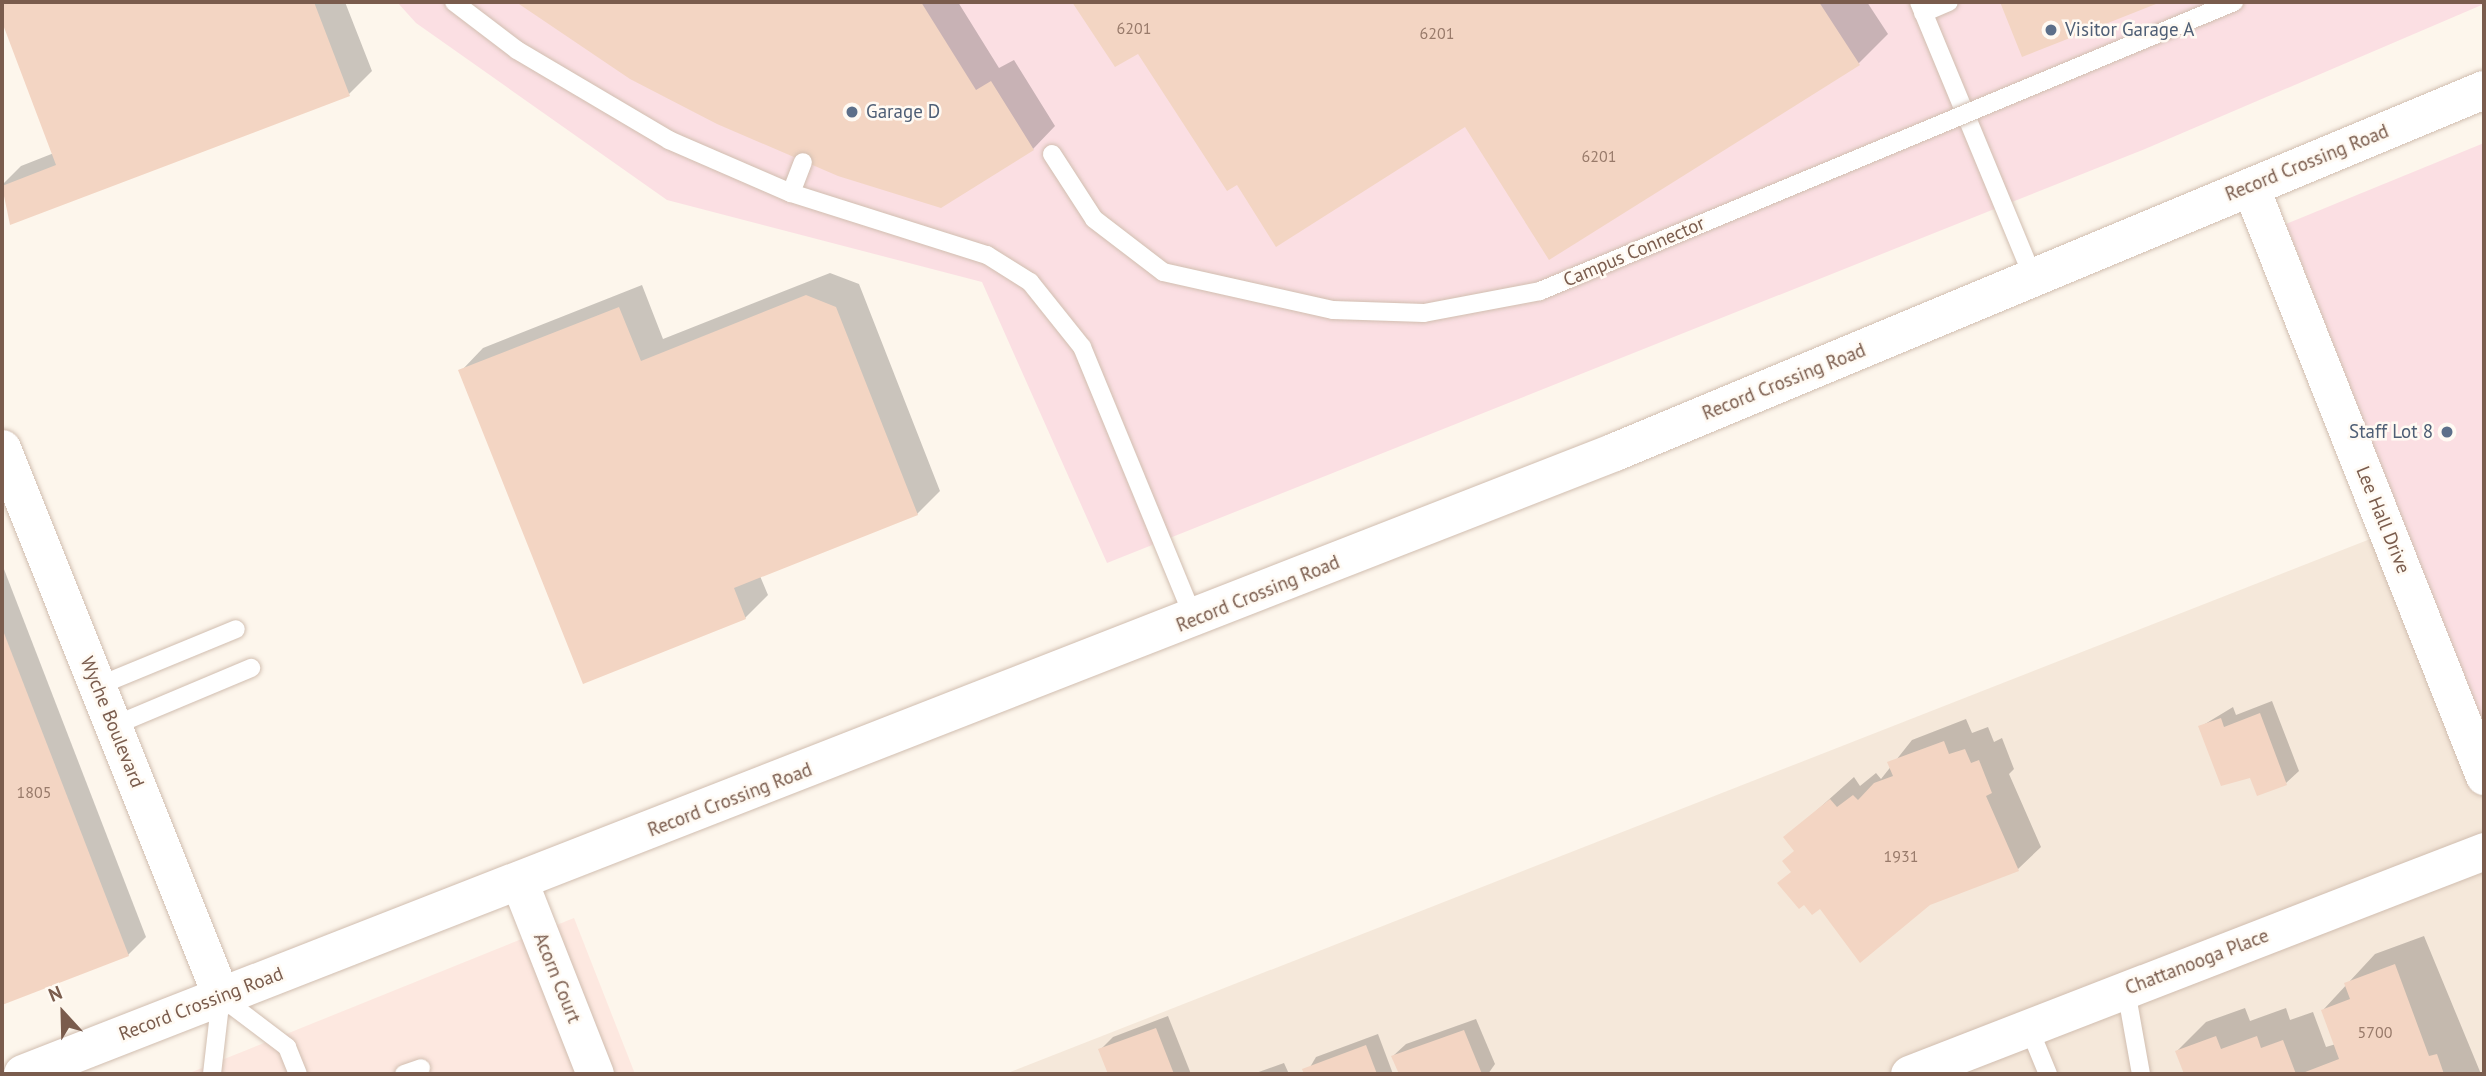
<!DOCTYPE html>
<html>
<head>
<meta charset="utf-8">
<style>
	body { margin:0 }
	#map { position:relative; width:2486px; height:1076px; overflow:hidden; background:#fdf6ec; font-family:"PT Sans",sans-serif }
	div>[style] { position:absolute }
	.residential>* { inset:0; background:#f5e8da }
	.commercial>* { inset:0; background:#fde8e0 }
	.medical>* { inset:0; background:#fbdfe3 }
	.shadow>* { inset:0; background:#0003 }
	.building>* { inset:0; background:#f3d5c3 }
	.roads { filter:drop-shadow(0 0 2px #d1beb0) drop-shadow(0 0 2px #d1beb0) }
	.service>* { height:18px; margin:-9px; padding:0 9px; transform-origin:9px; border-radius:9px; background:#fff }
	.minor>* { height:37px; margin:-18.5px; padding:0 18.5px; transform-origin:18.5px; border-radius:18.5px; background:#fff }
	.tertiary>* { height:38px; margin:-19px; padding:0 19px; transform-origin:19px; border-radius:19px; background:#fff }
	.bridges { filter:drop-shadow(0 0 2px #d1beb0) drop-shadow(0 0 2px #d1beb0) }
	.service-bridge>* { height:18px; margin:-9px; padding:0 9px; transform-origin:9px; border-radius:9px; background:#fff }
	.dots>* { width:19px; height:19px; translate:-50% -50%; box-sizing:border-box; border:4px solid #fffaf3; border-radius:50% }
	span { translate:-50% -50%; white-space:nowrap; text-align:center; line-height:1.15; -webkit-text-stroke:5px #fffaf3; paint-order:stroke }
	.number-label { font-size:16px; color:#987a6a }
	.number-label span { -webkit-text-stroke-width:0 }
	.service-label { font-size:19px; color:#4e5e75 }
	.left { translate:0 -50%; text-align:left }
	.right { translate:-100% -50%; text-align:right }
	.street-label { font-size:19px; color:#7a5c4d }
	.frame { position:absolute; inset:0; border:4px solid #7a5c4d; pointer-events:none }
	.north { position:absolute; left:28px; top:978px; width:70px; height:70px; -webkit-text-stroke:5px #fffaf3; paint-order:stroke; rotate:338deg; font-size:19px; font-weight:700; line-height:28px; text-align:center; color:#7a5c4d }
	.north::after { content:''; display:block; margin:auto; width:24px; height:32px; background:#7a5c4d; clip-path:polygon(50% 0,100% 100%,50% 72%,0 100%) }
</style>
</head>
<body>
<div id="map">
	<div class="residential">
		<i style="clip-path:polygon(2406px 525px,2484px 726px,2484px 1074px,1005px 1074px)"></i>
	</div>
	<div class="commercial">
		<i style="clip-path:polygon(574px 918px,635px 1074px,187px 1074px)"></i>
	</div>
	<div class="medical">
		<i style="clip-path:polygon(397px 2px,2484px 2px,2484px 4px,2145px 149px,1107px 563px,982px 282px,667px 200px,416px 23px)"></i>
		<i style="clip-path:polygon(2484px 143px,2484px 728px,2286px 224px)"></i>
	</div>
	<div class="shadow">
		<i style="clip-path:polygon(2px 2px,345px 2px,372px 71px,349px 94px,11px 223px,2px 185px,21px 166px,54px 153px,2px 17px)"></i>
		<i style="clip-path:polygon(523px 2px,958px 2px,999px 68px,1014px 60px,1055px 126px,1033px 149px,670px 99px)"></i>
		<i style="clip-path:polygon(1074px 2px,1867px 2px,1888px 34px,1859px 63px,1550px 257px,1466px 125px,1238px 183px,1139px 51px,1115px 65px)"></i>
		<i style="clip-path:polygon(2001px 2px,2156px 2px,2023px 55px)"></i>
		<i style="clip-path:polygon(830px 273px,859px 284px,940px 491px,917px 514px,760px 576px,768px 595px,745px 618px,461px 371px,483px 348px,642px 285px,663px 339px)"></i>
		<i style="clip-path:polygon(2px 564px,146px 937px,128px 955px,2px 1004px)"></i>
		<i style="clip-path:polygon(2272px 701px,2299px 771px,2286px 783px,2251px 776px,2200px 727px,2233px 707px,2236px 715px)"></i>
		<i style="clip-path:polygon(1966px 719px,1972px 733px,1988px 727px,1994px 742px,2002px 738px,2014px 769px,2009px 774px,2041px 847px,2018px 869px,1929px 903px,1804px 903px,1792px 871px,1796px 849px,1786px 838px,1854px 777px,1860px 786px,1876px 773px,1881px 779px,1912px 740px)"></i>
		<i style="clip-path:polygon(2424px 936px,2481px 1074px,2186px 1074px,2177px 1051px,2206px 1022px,2245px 1008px,2250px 1021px,2286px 1008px,2290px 1020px,2313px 1012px,2326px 1047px,2336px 1044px,2323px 1010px,2375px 954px)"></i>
		<i style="clip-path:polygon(1168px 1016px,1191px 1074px,1110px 1074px,1100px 1050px,1113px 1037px)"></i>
		<i style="clip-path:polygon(1476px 1019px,1495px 1064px,1488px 1074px,1401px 1074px,1393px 1056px,1406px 1044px)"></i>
		<i style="clip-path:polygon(1378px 1034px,1393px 1074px,1306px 1074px,1316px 1057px)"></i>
		<i style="clip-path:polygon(1284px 1063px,1289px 1074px,1253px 1074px)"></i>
	</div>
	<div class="building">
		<i style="clip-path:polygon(2px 2px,314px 2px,350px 96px,10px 225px,2px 186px,56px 165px,2px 22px)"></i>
		<i style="clip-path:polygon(516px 2px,921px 2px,976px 90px,991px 81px,1034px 150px,941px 208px,838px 176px,717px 124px,630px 79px)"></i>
		<i style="clip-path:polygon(1072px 2px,1819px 2px,1860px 65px,1549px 260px,1465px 127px,1276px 247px,1237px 185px,1227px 191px,1138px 54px,1115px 67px)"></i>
		<i style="clip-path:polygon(2000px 2px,2161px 2px,2022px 57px)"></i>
		<i style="clip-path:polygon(806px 295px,836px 307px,918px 515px,734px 588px,746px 619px,583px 684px,458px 370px,619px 307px,641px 361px)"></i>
		<i style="clip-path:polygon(2px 628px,129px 956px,2px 1005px)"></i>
		<i style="clip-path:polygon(2260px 713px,2287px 785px,2257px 796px,2250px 778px,2221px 786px,2198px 726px,2221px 718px,2224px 727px)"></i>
		<i style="clip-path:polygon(1944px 741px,1949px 754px,1965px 749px,1971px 763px,1979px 760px,1992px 793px,1986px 796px,2019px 871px,1930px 905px,1860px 963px,1820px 909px,1812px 915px,1804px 905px,1799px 909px,1777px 883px,1791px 872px,1782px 861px,1794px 851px,1783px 837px,1830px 799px,1837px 807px,1853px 795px,1858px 800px,1874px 783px,1893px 776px,1887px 762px)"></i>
		<i style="clip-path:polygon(2395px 964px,2429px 1056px,2437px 1054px,2444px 1074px,2300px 1074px,2339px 1059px,2321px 1010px,2350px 999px,2344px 983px)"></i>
		<i style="clip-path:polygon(1156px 1028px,1174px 1074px,1108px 1074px,1098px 1049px)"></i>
		<i style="clip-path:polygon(1464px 1030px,1482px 1074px,1399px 1074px,1391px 1056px)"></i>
		<i style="clip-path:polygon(2216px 1036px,2221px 1049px,2257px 1036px,2261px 1048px,2283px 1040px,2296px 1074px,2184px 1074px,2175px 1051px)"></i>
		<i style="clip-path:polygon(1366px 1045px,1377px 1074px,1304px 1074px,1302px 1069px)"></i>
	</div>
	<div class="roads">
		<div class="service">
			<i style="left:454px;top:2px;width:79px;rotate:37.3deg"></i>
			<i style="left:517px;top:50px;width:177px;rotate:30.6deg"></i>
			<i style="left:669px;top:140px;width:133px;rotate:23.5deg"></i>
			<i style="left:791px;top:193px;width:206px;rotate:17.6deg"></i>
			<i style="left:987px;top:255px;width:51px;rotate:32.1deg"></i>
			<i style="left:1030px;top:282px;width:83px;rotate:51.3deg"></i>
			<i style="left:1082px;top:347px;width:294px;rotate:67.6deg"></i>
			<i style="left:1919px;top:2px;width:298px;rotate:67.5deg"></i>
			<i style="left:1923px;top:13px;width:28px;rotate:-23deg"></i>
			<i style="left:791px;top:193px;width:33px;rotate:-69deg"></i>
			<i style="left:98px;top:686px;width:149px;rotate:-22.4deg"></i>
			<i style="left:113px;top:726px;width:150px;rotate:-22.8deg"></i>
			<i style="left:2126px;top:990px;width:85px;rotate:79.9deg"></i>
			<i style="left:221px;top:997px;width:83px;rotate:37.1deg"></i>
			<i style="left:287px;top:1047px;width:29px;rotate:68deg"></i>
			<i style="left:2029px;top:1028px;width:50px;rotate:67.6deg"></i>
			<i style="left:212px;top:1074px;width:79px;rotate:-83.4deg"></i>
			<i style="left:404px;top:1074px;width:18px;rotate:-19deg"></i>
		</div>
		<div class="minor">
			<i style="left:2250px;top:186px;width:635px;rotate:68.37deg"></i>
			<i style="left:2px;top:448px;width:590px;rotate:68.22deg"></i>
			<i style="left:519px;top:881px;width:207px;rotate:68.5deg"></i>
			<i style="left:1909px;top:1074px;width:617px;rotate:-21.2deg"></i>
		</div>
		<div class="tertiary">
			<i style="left:23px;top:1074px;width:1709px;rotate:-21.34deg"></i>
			<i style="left:1615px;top:452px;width:941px;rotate:-22.62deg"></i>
		</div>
	</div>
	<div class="bridges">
		<div class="service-bridge">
			<i style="left:1052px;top:154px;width:77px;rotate:57.1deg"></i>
			<i style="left:1094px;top:219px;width:87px;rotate:37.5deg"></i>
			<i style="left:1163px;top:272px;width:174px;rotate:12.6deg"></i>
			<i style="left:1333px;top:310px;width:91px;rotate:1.9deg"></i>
			<i style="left:1424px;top:313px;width:118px;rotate:-10.7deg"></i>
			<i style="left:1540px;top:291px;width:752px;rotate:-22.61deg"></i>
		</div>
	</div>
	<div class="dots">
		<i style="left:2051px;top:30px;background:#5c6f8a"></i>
		<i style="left:852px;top:112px;background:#5c6f8a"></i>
		<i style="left:2447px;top:432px;background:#5c6f8a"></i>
	</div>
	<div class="number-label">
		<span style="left:1134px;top:28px">6201</span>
		<span style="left:1437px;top:33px">6201</span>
		<span style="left:1599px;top:156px">6201</span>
		<span style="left:34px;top:792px">1805</span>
		<span style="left:1901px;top:856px">1931</span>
		<span style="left:2375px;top:1032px">5700</span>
	</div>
	<div class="service-label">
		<span class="left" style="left:2065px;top:30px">Visitor Garage A</span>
		<span class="left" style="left:866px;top:112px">Garage D</span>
		<span class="right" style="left:2433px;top:432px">Staff Lot 8</span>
	</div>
	<div class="street-label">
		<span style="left:2307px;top:163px;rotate:-22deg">Record Crossing Road</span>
		<span style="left:1634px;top:252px;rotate:-23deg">Campus Connector</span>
		<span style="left:1784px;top:382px;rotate:-22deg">Record Crossing Road</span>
		<span style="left:2383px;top:520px;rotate:68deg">Lee Hall Drive</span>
		<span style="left:1258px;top:594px;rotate:-22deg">Record Crossing Road</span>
		<span style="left:112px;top:722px;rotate:68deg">Wyche Boulevard</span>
		<span style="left:730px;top:800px;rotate:-21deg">Record Crossing Road</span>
		<span style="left:2197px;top:962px;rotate:-21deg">Chattanooga Place</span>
		<span style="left:557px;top:978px;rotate:68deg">Acorn Court</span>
		<span style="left:201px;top:1004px;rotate:-21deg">Record Crossing Road</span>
	</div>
	<div class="frame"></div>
	<div class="north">N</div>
</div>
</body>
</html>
